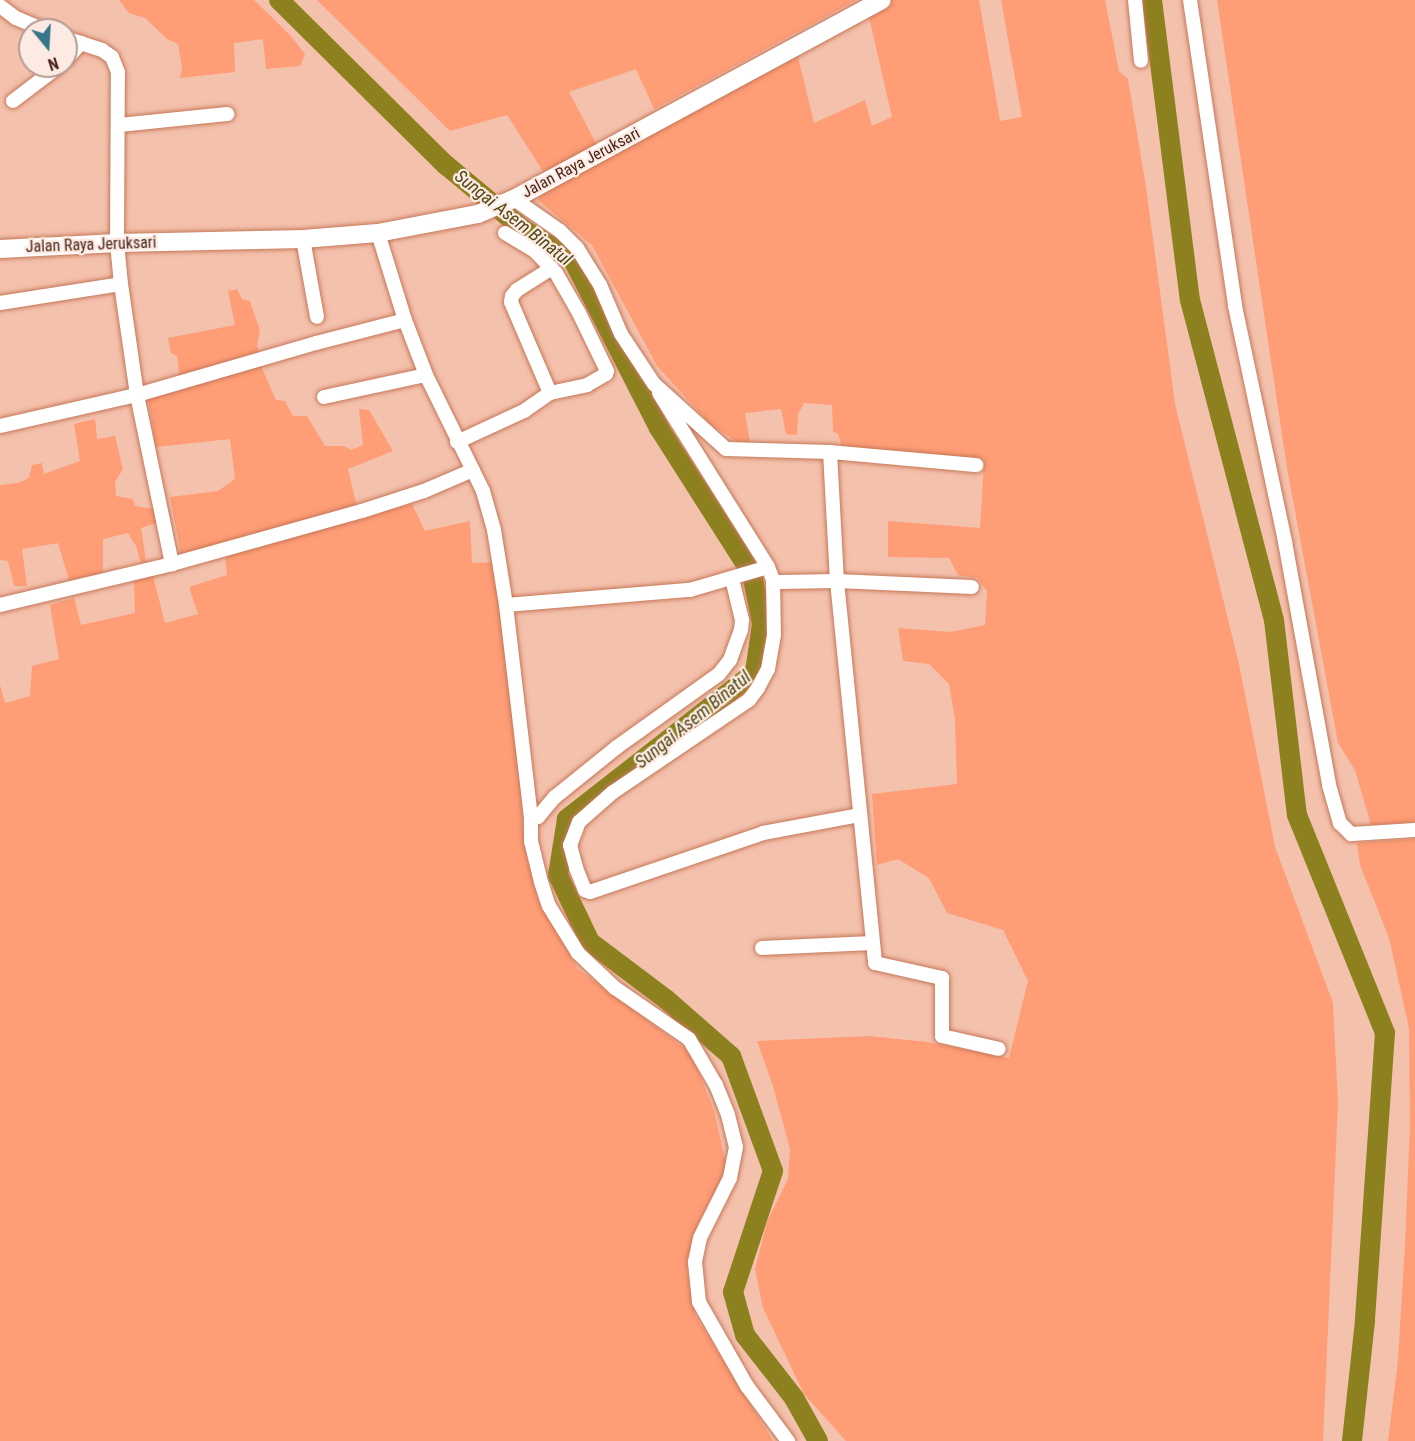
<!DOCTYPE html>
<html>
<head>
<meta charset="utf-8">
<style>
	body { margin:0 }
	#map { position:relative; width:1415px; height:1441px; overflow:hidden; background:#f4c1ac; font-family:"Roboto Condensed",sans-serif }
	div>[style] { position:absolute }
	.green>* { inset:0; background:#fe9d76 }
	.river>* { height:20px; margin:-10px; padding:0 10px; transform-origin:10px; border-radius:10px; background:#8d811f }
	.roads { filter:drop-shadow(0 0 2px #c67758) drop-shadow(0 0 2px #c67758) }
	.street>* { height:14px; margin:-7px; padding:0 7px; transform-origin:7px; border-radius:7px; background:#fff }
	.secondary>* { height:18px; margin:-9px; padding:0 9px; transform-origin:9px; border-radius:9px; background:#fff }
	span { translate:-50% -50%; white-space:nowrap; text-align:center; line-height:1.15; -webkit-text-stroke:4.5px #fceae3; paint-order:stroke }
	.street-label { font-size:16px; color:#48271a }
	.water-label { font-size:18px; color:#4e4816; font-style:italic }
	.north { position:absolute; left:18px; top:18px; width:60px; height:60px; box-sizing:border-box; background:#fceae3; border:2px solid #b49c93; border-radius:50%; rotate:162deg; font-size:16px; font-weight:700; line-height:24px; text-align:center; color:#48271a }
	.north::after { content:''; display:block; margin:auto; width:21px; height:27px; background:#36758a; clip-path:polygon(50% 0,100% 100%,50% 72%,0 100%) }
</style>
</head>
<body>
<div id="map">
	<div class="green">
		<i style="clip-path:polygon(119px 0,254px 0,290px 35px,305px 54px,300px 66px,266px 69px,263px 39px,234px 43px,235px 72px,180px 78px,182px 67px,178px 44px,167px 39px,145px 18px,129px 13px)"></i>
		<i style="clip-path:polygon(317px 0,856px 0,654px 109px,636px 69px,569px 92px,598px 147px,544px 173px,507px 115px,450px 131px)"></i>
		<i style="clip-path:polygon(892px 0,979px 0,1000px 121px,1022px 117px,1001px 0,1105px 0,1119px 71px,1128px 79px,1146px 187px,1175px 404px,1239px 664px,1275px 847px,1333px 1003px,1338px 1102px,1323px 1441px,846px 1441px,804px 1394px,763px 1308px,755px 1269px,767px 1222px,788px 1179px,790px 1149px,773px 1086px,757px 1041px,869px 1036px,927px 1042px,1009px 1058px,1028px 981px,1003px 930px,947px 913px,929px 878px,898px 859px,877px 865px,872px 794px,957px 784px,955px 719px,949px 684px,929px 664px,903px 661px,898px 628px,951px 632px,985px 625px,987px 591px,977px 578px,958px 575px,949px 558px,888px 557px,888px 521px,980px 528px,984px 462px,842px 446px,838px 434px,833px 431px,832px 405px,804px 403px,798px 414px,797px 435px,786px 434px,781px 409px,745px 413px,750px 442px,737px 442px,709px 423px,657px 366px,592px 245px,538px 200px,547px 188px,797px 53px,814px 123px,865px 100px,872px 126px,892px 117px,868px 13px)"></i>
		<i style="clip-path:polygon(1217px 0,1415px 0,1415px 822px,1371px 825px,1355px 770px,1338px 743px,1287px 468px)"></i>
		<i style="clip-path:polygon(237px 289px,242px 299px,250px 301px,260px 331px,257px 346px,260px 355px,180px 378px,177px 356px,171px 353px,168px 338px,235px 325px,228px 291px)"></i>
		<i style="clip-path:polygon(261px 366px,276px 400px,285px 401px,293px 416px,307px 416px,325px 446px,344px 446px,351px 450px,363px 445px,359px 409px,369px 410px,393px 451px,348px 469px,357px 507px,195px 554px,181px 554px,170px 497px,218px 491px,235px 479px,230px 439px,156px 447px,148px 399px)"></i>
		<i style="clip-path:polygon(95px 419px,97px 439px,115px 436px,123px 469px,115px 482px,116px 496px,133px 499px,135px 506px,154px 509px,156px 523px,141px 528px,146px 561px,141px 563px,136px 546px,128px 533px,103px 539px,103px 573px,69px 580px,58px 543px,22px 549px,27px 586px,14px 586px,8px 561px,0 560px,0 485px,18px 483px,29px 478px,32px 465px,42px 463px,44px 474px,80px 461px,74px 424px)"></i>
		<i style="clip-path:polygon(412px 504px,425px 531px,470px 521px,472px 563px,495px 562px,518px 735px,523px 829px,538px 900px,578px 969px,691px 1053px,714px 1111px,727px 1168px,698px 1223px,687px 1268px,695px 1315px,773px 1441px,0 1441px,0 685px,5px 703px,30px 696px,32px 666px,59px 659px,50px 605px,74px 598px,81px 625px,135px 613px,134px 580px,153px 576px,165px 623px,198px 614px,189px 587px,227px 575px,225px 555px)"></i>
		<i style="clip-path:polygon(1415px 839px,1415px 1441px,1388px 1441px,1398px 1360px,1405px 1245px,1410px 1125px,1409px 1028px,1389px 938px,1360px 865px,1357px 843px)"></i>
	</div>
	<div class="river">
		<i style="left:279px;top:0;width:235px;rotate:44.7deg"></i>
		<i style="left:446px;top:165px;width:100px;rotate:39.7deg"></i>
		<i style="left:523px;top:229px;width:59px;rotate:31.8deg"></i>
		<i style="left:573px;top:260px;width:189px;rotate:62.9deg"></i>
		<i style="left:659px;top:428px;width:173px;rotate:57.5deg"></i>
		<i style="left:752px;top:574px;width:51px;rotate:78.7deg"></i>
		<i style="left:762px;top:624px;width:49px;rotate:98.3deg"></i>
		<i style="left:755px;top:672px;width:239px;rotate:142deg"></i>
		<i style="left:567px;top:819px;width:57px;rotate:99.1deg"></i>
		<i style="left:558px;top:875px;width:74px;rotate:64.5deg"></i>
		<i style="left:590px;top:942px;width:96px;rotate:37deg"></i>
		<i style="left:667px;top:1000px;width:85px;rotate:41.2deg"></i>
		<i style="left:731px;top:1056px;width:122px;rotate:69.9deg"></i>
		<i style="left:773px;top:1171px;width:127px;rotate:108.3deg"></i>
		<i style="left:733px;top:1292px;width:45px;rotate:74.4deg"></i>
		<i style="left:745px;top:1335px;width:80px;rotate:52.1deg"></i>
		<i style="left:794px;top:1398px;width:49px;rotate:60.8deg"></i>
		<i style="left:1152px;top:0;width:302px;rotate:82.8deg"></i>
		<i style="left:1190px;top:300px;width:331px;rotate:75.3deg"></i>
		<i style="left:1274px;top:620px;width:196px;rotate:83.3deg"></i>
		<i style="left:1297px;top:815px;width:235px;rotate:68deg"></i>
		<i style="left:1385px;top:1033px;width:289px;rotate:94deg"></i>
		<i style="left:1365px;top:1321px;width:121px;rotate:96.2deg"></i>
	</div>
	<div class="roads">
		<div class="street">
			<i style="left:1135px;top:0;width:61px;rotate:84.4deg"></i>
			<i style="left:1190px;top:0;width:309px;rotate:81.6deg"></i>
			<i style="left:1235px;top:306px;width:241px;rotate:78deg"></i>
			<i style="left:1285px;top:542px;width:247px;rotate:79.7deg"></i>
			<i style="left:1329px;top:785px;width:40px;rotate:74deg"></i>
			<i style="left:1340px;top:823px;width:16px;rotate:45deg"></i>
			<i style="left:1351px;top:834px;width:64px;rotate:-3.6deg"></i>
			<i style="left:0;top:6px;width:20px;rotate:37deg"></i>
			<i style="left:16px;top:18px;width:30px;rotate:23deg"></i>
			<i style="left:66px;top:60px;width:23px;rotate:-49deg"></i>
			<i style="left:13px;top:101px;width:58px;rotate:-37.3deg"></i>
			<i style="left:119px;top:125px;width:109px;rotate:-5.8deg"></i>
			<i style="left:514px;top:199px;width:56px;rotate:34.8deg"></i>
			<i style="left:560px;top:231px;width:24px;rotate:45deg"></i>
			<i style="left:577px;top:248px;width:44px;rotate:58.1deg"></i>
			<i style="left:600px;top:285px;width:53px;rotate:66.8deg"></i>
			<i style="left:621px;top:334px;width:60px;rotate:56.6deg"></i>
			<i style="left:654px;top:384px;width:97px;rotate:42.1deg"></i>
			<i style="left:726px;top:449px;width:104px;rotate:1.7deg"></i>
			<i style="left:830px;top:452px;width:147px;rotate:5.1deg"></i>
			<i style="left:378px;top:233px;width:91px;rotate:72.8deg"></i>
			<i style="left:405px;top:320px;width:59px;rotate:69.1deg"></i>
			<i style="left:426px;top:375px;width:129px;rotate:63.8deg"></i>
			<i style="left:483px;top:491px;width:41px;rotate:74.2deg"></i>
			<i style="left:494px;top:530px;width:76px;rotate:80.9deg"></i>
			<i style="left:506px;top:605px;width:213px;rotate:83.3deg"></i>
			<i style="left:531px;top:817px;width:7px"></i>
			<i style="left:538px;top:817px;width:26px;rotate:-50deg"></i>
			<i style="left:555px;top:797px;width:80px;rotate:-38.9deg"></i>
			<i style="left:617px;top:747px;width:125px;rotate:-35.6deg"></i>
			<i style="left:719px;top:674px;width:18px;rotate:-52deg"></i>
			<i style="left:730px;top:660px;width:32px;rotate:-70deg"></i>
			<i style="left:741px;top:630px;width:10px;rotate:-84deg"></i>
			<i style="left:742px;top:620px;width:42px;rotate:-103.7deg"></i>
			<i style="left:303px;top:239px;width:79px;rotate:79.8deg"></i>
			<i style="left:121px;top:284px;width:112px;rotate:81.8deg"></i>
			<i style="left:137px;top:395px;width:173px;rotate:78.3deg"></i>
			<i style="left:0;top:303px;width:122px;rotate:-8.9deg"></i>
			<i style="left:121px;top:284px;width:41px;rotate:-95.6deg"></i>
			<i style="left:117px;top:243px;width:171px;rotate:-89.7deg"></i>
			<i style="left:118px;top:72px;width:16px;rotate:-112deg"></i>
			<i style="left:112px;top:57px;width:12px;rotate:-145deg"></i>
			<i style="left:102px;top:50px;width:38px;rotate:-162deg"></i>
			<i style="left:550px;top:393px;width:99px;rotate:-113.2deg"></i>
			<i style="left:511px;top:302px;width:6px;rotate:-81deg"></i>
			<i style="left:512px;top:296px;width:8px;rotate:-50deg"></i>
			<i style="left:517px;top:290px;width:41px;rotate:-32.2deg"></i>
			<i style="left:659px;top:393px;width:205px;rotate:57.9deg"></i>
			<i style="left:324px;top:397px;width:104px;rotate:-12.2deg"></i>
			<i style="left:0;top:426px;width:140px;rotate:-12.8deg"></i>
			<i style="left:137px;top:395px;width:186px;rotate:-16.2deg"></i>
			<i style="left:316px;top:343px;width:92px;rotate:-14.5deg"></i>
			<i style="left:457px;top:442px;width:74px;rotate:-24.8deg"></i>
			<i style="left:524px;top:411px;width:32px;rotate:-35deg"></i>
			<i style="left:550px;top:393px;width:38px;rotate:-12deg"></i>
			<i style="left:587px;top:385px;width:22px;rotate:-30deg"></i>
			<i style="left:606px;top:374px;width:3px;rotate:-72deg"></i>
			<i style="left:607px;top:371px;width:64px;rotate:-115.8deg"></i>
			<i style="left:579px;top:313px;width:46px;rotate:-119.9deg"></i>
			<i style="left:556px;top:273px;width:30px;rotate:-134deg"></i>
			<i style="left:535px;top:251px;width:35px;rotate:-149deg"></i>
			<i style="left:830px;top:452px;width:129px;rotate:86.9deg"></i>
			<i style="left:837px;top:581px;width:384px;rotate:84.3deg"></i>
			<i style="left:875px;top:963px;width:69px;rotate:12.6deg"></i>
			<i style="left:942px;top:978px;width:58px;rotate:90deg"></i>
			<i style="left:942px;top:1036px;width:58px;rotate:12.8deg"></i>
			<i style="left:773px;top:580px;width:55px;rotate:89deg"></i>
			<i style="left:774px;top:635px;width:35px;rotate:100deg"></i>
			<i style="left:768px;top:669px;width:21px;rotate:118deg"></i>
			<i style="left:758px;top:688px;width:15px;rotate:127deg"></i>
			<i style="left:749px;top:700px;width:164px;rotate:145.9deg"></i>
			<i style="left:613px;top:792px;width:45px;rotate:138.6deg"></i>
			<i style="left:579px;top:822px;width:25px;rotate:111deg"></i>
			<i style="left:570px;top:845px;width:24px;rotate:75deg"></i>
			<i style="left:576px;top:868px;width:24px;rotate:68deg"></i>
			<i style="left:585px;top:890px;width:5px;rotate:22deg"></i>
			<i style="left:590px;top:892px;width:183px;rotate:-18.8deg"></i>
			<i style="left:763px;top:833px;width:99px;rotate:-10.5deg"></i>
			<i style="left:0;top:605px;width:177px;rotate:-13.4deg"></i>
			<i style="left:172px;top:564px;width:197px;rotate:-15.6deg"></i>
			<i style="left:362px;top:511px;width:65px;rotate:-17.9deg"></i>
			<i style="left:424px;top:491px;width:53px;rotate:-23.2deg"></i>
			<i style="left:506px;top:605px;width:185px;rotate:-4.7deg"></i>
			<i style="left:690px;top:590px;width:81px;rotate:-16.4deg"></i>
			<i style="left:768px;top:567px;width:14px;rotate:69deg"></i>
			<i style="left:773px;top:580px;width:5px;rotate:22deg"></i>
			<i style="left:778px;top:582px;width:59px;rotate:-1deg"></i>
			<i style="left:837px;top:581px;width:135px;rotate:2.5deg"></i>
			<i style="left:531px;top:817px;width:24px;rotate:90deg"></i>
			<i style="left:531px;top:841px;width:42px;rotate:76.3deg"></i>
			<i style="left:541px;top:882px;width:25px;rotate:72deg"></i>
			<i style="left:549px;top:906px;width:55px;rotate:58.3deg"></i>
			<i style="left:578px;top:953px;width:51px;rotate:43.4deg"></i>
			<i style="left:615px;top:988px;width:90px;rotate:34.6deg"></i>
			<i style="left:689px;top:1039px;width:53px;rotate:59.6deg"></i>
			<i style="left:716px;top:1085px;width:32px;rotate:68deg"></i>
			<i style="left:728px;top:1115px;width:33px;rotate:76deg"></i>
			<i style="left:736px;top:1147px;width:32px;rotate:101deg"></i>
			<i style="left:730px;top:1178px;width:67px;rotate:116.6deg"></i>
			<i style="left:700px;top:1238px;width:25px;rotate:102deg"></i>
			<i style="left:695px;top:1262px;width:40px;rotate:84.3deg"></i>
			<i style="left:699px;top:1302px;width:97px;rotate:60.3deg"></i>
			<i style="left:747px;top:1386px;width:69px;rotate:53.3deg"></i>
			<i style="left:762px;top:948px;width:109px;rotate:-2.6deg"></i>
		</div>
		<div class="secondary">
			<i style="left:0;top:249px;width:117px;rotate:-2.9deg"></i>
			<i style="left:117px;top:243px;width:186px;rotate:-1.2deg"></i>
			<i style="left:303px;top:239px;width:75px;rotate:-4.6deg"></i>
			<i style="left:378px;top:233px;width:102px;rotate:-10.8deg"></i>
			<i style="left:478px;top:214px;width:39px;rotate:-23deg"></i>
			<i style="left:514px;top:199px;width:418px;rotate:-28.4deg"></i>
		</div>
	</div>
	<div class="street-label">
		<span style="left:581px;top:163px;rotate:-28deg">Jalan Raya Jeruksari</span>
		<span style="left:91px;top:245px;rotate:-2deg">Jalan Raya Jeruksari</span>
	</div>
	<div class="water-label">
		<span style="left:513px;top:218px;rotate:38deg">Sungai Asem Binatul</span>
		<span style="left:693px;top:720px;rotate:-39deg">Sungai Asem Binatul</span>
	</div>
	<div class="north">N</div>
</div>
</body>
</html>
